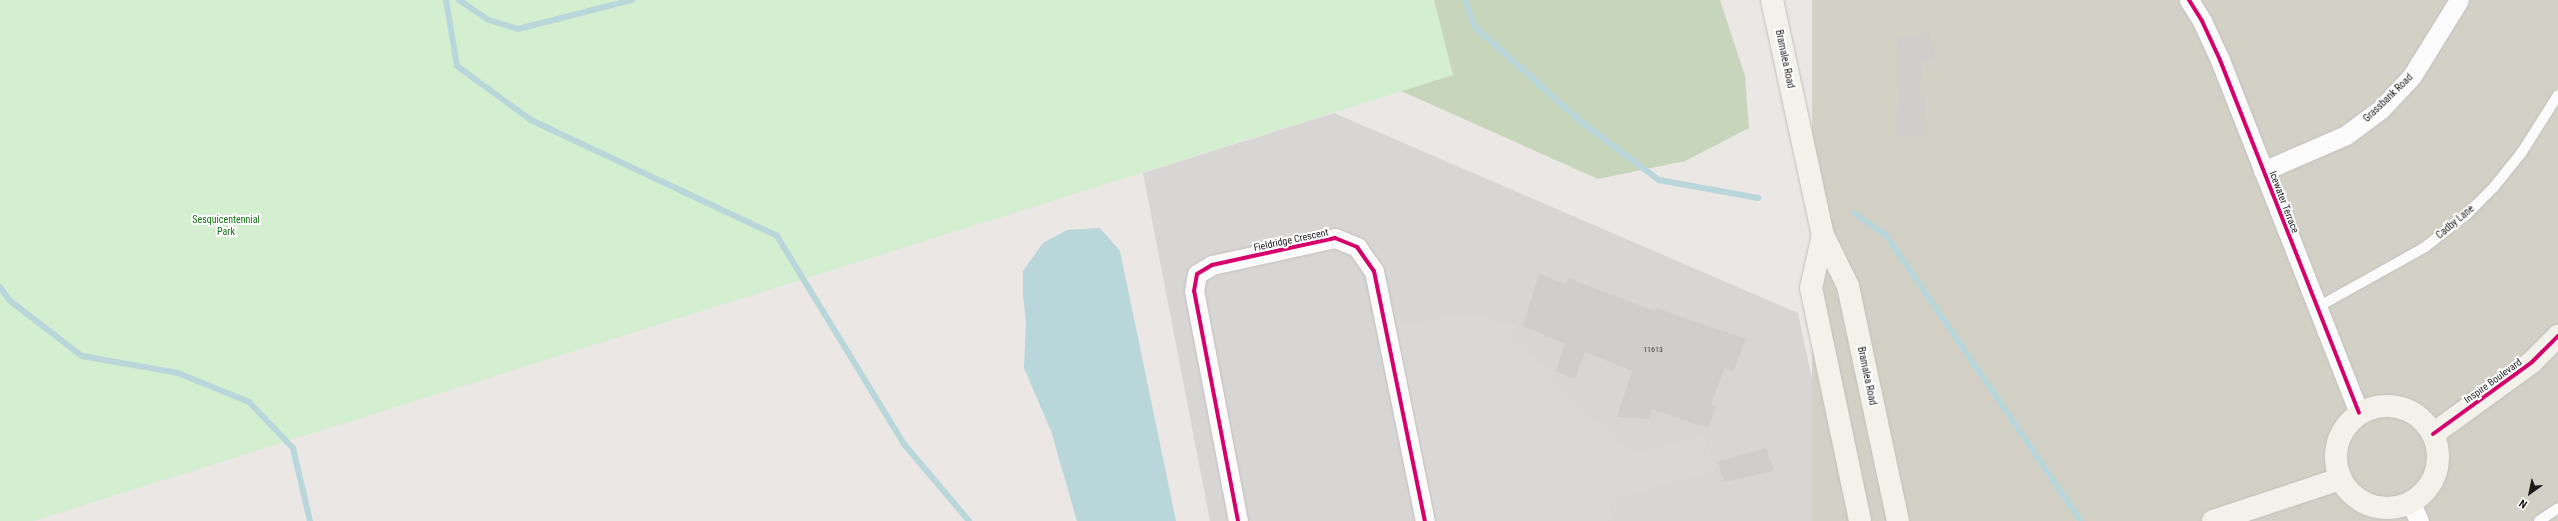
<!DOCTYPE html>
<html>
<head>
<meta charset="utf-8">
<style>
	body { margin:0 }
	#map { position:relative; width:2558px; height:521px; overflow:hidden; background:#eae7e4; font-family:"Roboto Condensed",sans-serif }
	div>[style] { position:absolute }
	.religious>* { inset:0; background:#d8d6d5 }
	.construction>* { inset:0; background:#d3d1c6; transform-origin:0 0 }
	.forest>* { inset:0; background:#c7d6bb }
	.park>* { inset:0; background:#d3efd0 }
	.parking>* { inset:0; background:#dad8d7 }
	.water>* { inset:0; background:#b9d7db }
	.stream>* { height:6px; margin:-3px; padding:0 3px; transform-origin:3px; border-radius:3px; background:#b9d7db }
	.building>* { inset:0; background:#d0cdcb }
	.roads { filter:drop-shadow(0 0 1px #c1bfbe) drop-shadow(0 0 1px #c1bfbe) }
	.lane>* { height:10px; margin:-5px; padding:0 5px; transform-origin:5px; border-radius:5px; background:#fcfbfb }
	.street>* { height:19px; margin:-9.5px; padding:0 9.5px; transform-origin:9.5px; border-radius:9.5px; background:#fcfbfb }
	.secondary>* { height:22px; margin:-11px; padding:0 11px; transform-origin:11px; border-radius:11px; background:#f2f1ea }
	.secondary>.ring { margin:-11px; padding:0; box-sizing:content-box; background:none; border:22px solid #f2f1ea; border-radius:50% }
	.cycleway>* { height:4px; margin:-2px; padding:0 2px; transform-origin:2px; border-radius:2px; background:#d6006c }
	span { translate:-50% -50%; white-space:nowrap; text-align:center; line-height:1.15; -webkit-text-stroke:4px #fff; paint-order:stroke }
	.number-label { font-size:8px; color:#484847 }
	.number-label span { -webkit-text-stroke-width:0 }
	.street-label { font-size:10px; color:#1b1b1b }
	.park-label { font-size:10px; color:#127113 }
	.north { position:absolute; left:2510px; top:473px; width:40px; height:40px; -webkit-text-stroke:3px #fff; paint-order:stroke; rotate:213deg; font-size:11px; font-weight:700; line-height:16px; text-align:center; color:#1b1b1b }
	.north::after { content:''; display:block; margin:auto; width:14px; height:18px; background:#1b1b1b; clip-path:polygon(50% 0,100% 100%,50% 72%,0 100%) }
</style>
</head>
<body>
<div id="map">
	<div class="religious">
		<i style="clip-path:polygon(1334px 113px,1798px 313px,1842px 521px,1210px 521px,1143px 173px)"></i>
	</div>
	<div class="construction">
		<i style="left:1812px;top:0;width:746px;height:531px"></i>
	</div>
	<div class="forest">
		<i style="clip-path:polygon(730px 0,1720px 0,1745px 76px,1749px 128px,1685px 161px,1598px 179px,1390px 86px)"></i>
	</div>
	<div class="park">
		<i style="clip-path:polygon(0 0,1434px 0,1453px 75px,33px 521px,0 521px)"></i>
	</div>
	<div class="parking">
		<i style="clip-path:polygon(1473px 314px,1517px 326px,1509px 340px,1537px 357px,1567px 400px,1624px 445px,1640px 452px,1703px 436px,1717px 470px,1609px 501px,1613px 521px,1436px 521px,1406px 417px,1388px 326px)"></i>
	</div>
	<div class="water">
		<i style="clip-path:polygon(1100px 228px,1120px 251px,1176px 521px,1077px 521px,1051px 431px,1024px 368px,1026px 322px,1023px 295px,1023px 271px,1043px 243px,1067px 230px)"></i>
	</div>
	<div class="stream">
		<i style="left:446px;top:0;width:67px;rotate:80.5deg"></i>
		<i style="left:457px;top:66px;width:92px;rotate:36.1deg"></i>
		<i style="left:531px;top:120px;width:272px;rotate:25.2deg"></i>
		<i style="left:777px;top:236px;width:244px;rotate:58.6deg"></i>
		<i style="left:904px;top:444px;width:101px;rotate:49.8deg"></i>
		<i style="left:459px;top:0;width:36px;rotate:34deg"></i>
		<i style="left:489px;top:20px;width:30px;rotate:17deg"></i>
		<i style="left:518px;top:29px;width:118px;rotate:-14.3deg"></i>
		<i style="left:1465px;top:0;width:29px;rotate:70deg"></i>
		<i style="left:1475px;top:27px;width:140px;rotate:41.8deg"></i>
		<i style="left:1579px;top:120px;width:100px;rotate:36.9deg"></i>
		<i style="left:1659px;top:180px;width:101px;rotate:10.3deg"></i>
		<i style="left:1854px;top:213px;width:39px;rotate:35deg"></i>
		<i style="left:1886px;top:235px;width:346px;rotate:55.7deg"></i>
		<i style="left:0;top:287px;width:16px;rotate:55deg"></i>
		<i style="left:9px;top:300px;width:92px;rotate:37.5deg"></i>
		<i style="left:82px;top:356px;width:97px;rotate:10deg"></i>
		<i style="left:178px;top:373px;width:77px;rotate:22.2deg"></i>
		<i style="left:249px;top:402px;width:64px;rotate:46.3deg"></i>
		<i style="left:293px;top:448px;width:75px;rotate:76.9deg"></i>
	</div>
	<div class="building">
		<i style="clip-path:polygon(1928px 32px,1937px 59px,1923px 62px,1919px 97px,1927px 97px,1923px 137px,1895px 135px,1901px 62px,1896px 38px)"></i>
		<i style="clip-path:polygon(1539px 274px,1566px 284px,1568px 278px,1655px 311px,1656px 308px,1746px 339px,1733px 371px,1725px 368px,1711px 404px,1716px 406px,1708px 428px,1652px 409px,1649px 419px,1617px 417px,1632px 371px,1585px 352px,1575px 379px,1556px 371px,1565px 344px,1523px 326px)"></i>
		<i style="clip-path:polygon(1766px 448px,1774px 471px,1724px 482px,1718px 462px)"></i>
	</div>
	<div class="roads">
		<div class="lane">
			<i style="left:2316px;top:308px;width:125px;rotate:-29.2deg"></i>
			<i style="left:2425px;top:247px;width:52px;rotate:-38deg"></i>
			<i style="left:2466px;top:215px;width:40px;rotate:-45deg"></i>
			<i style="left:2494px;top:187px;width:45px;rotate:-51.3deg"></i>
			<i style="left:2522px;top:152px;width:67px;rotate:-57.7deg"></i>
			<i style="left:2539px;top:521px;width:23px;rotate:-34deg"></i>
		</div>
		<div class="street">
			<i style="left:2189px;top:0;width:25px;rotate:58deg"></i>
			<i style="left:2202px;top:21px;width:43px;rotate:65.2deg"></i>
			<i style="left:2220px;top:60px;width:379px;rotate:68.5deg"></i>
			<i style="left:2263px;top:171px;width:90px;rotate:-23.4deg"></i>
			<i style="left:2346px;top:135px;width:44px;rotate:-36.6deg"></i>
			<i style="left:2381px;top:109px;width:45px;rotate:-46.8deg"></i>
			<i style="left:2412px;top:76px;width:89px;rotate:-58.3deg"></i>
			<i style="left:2411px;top:503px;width:20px;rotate:66deg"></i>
			<i style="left:1238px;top:521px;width:234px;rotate:-100.8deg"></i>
			<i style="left:1194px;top:291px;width:17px;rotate:-80deg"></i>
			<i style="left:1197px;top:274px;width:17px;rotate:-31deg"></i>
			<i style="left:1212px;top:265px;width:126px;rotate:-12.4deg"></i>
			<i style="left:1335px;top:238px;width:24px;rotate:22deg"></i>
			<i style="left:1357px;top:247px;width:29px;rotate:55deg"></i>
			<i style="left:1374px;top:271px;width:255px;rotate:78.5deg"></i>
		</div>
		<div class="secondary">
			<i style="left:1772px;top:0;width:240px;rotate:77.8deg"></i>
			<i style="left:1823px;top:235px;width:57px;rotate:63.9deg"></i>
			<i style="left:1848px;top:286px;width:240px;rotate:78deg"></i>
			<i style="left:1823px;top:235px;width:54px;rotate:102.8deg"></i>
			<i style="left:1811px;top:288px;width:238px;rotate:78.1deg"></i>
			<i class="ring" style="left:2336px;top:406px;width:80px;height:80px"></i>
			<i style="left:2433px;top:434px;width:122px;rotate:-36deg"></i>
			<i style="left:2532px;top:362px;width:37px;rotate:-45deg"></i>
			<i style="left:2213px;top:521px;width:134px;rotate:-18.3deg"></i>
		</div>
	</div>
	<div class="cycleway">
		<i style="left:2189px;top:0;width:25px;rotate:58deg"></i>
		<i style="left:2202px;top:21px;width:43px;rotate:65.2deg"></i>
		<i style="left:2220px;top:60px;width:379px;rotate:68.5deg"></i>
		<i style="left:2433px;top:434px;width:122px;rotate:-36deg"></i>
		<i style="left:2532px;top:362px;width:37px;rotate:-45deg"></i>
		<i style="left:1238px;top:521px;width:234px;rotate:-100.8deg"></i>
		<i style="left:1194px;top:291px;width:17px;rotate:-80deg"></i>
		<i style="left:1197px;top:274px;width:17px;rotate:-31deg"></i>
		<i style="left:1212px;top:265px;width:126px;rotate:-12.4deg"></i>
		<i style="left:1335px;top:238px;width:24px;rotate:22deg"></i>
		<i style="left:1357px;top:247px;width:29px;rotate:55deg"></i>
		<i style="left:1374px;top:271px;width:255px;rotate:78.5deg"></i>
	</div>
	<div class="number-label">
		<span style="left:1653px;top:350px">11613</span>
	</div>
	<div class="street-label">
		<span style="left:1785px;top:59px;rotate:78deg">Bramalea Road</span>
		<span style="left:2388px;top:98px;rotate:-44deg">Grassbank Road</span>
		<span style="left:2284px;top:202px;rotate:69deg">Icewater Terrace</span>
		<span style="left:2455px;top:222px;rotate:-40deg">Cadby Lane</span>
		<span style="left:1291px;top:240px;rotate:-12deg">Fieldridge Crescent</span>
		<span style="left:1867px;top:376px;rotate:78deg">Bramalea Road</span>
		<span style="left:2493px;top:381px;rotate:-36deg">Inspire Boulevard</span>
	</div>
	<div class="park-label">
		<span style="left:226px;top:225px">Sesquicentennial<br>Park</span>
	</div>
	<div class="north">N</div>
</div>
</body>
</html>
